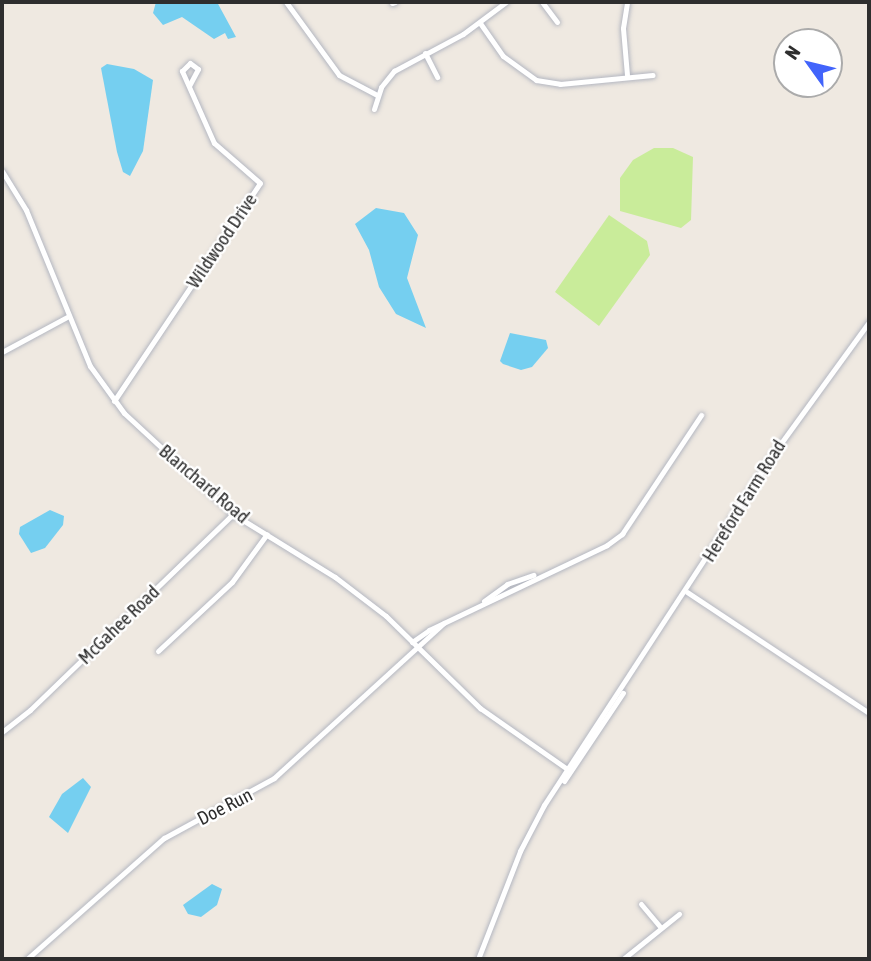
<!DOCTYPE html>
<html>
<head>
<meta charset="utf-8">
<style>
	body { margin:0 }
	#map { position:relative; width:871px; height:961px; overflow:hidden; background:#efe9e1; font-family:"Asap Condensed",sans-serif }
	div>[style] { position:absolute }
	.pitch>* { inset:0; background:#c9ec9a }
	.water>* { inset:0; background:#75cff0 }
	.roads { filter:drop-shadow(0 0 2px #b4b7c1) drop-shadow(0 0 2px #b4b7c1) }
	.minor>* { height:5px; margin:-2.5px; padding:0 2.5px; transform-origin:2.5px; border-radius:2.5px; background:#fff }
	span { translate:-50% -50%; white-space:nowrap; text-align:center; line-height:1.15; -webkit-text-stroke:5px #fff; paint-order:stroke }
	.street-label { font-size:19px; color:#2e2e2e }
	.frame { position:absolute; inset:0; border:4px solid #2e2e2e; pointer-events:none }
	.north { position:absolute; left:773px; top:28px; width:70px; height:70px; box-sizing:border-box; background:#fff; border:2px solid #ababab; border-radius:50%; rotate:304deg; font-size:19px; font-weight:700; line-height:28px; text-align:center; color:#2e2e2e }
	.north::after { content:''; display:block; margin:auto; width:24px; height:32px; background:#4264fb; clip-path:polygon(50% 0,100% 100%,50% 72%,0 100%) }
</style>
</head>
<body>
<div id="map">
	<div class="pitch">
		<i style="clip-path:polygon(654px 148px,673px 148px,693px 157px,691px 220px,681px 228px,620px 211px,620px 178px,633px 160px)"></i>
		<i style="clip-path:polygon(609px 215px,647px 241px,650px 255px,599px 326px,555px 292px)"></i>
	</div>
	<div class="water">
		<i style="clip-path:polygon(156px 2px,217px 2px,236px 37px,228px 39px,225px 33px,214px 39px,182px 17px,163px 25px,153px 13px)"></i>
		<i style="clip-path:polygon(107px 64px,134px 69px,153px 80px,143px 151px,130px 176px,123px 172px,117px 152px,101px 68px)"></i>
		<i style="clip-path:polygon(376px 208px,404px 213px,418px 235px,407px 278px,426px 328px,396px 314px,379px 287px,369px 250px,355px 224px)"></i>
		<i style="clip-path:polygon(510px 333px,546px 340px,548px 348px,532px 367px,521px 370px,503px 364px,500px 361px)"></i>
		<i style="clip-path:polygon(50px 510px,64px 516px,63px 525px,45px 548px,31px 553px,19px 534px,20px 527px)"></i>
		<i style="clip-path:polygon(83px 778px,91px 787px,68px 833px,49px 817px,62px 794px)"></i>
		<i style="clip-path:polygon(212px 884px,222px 889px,217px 905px,201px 917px,188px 914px,183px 905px)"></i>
	</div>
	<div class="roads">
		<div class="minor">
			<i style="left:286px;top:2px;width:90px;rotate:54deg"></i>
			<i style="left:339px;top:75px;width:43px;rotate:27.8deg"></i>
			<i style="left:542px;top:2px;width:25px;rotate:53deg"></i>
			<i style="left:392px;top:3px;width:3px;rotate:-18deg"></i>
			<i style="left:480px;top:23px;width:40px;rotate:55.1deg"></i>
			<i style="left:503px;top:56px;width:41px;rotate:36deg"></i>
			<i style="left:536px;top:80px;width:24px;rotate:9deg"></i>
			<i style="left:560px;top:84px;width:93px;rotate:-5.5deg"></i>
			<i style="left:425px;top:53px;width:27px;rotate:63deg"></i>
			<i style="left:627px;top:75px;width:47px;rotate:-94.9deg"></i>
			<i style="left:623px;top:28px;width:26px;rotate:-81deg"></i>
			<i style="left:374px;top:109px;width:23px;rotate:-72deg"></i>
			<i style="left:381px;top:87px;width:21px;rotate:-51deg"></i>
			<i style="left:394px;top:71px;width:78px;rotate:-28.2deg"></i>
			<i style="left:463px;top:34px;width:54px;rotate:-36.7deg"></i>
			<i style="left:2px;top:171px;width:46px;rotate:58.4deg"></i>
			<i style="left:26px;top:210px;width:169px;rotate:67.7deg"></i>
			<i style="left:90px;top:366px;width:58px;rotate:54.1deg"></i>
			<i style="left:124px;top:413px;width:149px;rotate:42.8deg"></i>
			<i style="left:233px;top:514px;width:120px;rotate:31.7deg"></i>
			<i style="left:335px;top:577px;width:64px;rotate:37.4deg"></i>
			<i style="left:386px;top:616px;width:132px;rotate:44.4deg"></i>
			<i style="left:480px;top:708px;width:106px;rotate:35deg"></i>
			<i style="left:2px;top:352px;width:74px;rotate:-28.3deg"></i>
			<i style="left:114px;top:401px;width:262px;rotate:-56.2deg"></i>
			<i style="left:260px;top:183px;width:61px;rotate:-139deg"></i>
			<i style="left:214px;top:143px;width:79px;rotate:-114deg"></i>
			<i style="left:182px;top:71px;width:11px;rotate:-45deg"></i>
			<i style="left:190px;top:63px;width:10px;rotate:37deg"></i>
			<i style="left:198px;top:69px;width:19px;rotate:118deg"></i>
			<i style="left:687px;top:592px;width:219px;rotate:33.6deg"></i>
			<i style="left:484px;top:601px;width:29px;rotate:-36deg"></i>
			<i style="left:507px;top:584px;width:28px;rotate:-19deg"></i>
			<i style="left:412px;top:642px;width:21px;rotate:-35deg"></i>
			<i style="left:429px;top:630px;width:197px;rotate:-25.5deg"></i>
			<i style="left:607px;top:545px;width:19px;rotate:-36deg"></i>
			<i style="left:622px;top:534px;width:143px;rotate:-56.4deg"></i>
			<i style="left:158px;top:651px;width:101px;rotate:-43deg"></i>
			<i style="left:232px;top:582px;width:59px;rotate:-53.9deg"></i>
			<i style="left:2px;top:732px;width:36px;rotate:-38deg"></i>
			<i style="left:30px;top:710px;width:282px;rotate:-44deg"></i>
			<i style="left:564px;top:781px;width:106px;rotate:-56.2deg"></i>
			<i style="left:641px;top:904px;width:31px;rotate:50deg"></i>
			<i style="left:27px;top:959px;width:183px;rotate:-41.5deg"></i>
			<i style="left:164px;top:838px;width:125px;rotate:-28.6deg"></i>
			<i style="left:274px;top:778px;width:230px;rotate:-42.4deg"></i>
			<i style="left:478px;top:959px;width:116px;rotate:-68.7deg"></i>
			<i style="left:520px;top:851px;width:52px;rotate:-62.4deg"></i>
			<i style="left:544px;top:805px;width:411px;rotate:-56.9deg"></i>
			<i style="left:768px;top:461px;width:172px;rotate:-54deg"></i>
			<i style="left:623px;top:959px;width:72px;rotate:-38.8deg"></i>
		</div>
	</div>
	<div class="street-label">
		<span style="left:222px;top:241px;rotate:-56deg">Wildwood Drive</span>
		<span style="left:204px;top:484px;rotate:40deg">Blanchard Road</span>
		<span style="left:744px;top:501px;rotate:-58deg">Hereford Farm Road</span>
		<span style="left:119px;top:625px;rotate:-44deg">McGahee Road</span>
		<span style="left:225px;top:807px;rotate:-27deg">Doe Run</span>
	</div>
	<div class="frame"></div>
	<div class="north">N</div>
</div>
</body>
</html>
